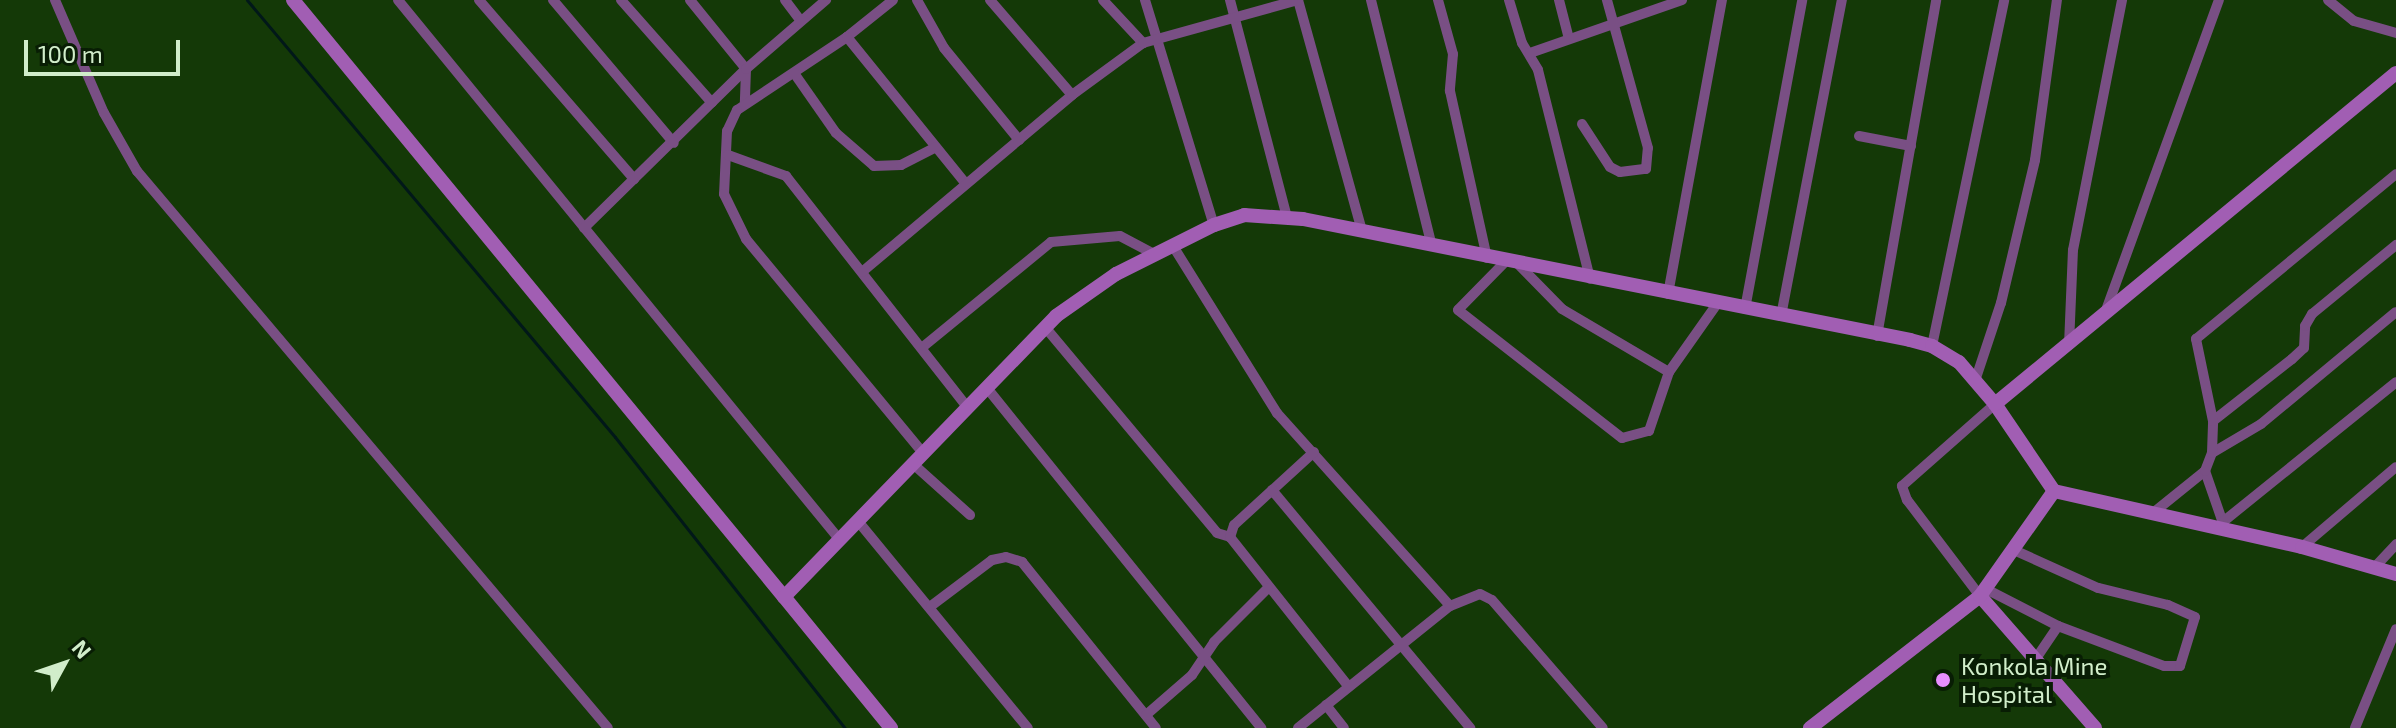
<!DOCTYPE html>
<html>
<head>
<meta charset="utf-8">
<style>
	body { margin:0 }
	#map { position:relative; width:2396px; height:728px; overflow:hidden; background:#143907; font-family:"Exo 2",sans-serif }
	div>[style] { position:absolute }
	.stream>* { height:3px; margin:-1.5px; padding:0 1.5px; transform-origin:1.5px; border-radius:1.5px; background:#011819 }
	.street>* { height:10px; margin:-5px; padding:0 5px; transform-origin:5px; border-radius:5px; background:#794f84 }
	.secondary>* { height:14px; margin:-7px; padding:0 7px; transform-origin:7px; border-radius:7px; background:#a15eb3 }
	.dots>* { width:22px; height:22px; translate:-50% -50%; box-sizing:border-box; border:4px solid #081d04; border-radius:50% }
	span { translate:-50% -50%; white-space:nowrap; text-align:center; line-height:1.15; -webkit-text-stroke:8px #081d04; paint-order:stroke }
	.poi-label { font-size:24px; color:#d1edca }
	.left { translate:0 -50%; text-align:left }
	.north { position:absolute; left:24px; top:624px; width:80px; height:80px; -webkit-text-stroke:6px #081d04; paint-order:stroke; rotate:50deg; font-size:22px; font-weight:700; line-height:32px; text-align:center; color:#d1edca }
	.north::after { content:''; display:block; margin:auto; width:28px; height:36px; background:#d1edca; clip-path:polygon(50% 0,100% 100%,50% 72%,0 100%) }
	.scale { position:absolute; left:24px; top:40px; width:156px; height:36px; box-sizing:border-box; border:4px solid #d1edca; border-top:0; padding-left:10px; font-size:24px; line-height:28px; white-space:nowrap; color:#d1edca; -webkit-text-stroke:6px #081d04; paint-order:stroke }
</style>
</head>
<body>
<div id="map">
	<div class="stream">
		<i style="left:247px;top:0;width:571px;rotate:49.9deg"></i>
		<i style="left:615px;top:437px;width:371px;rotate:51.7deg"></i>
	</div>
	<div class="street">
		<i style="left:55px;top:0;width:123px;rotate:66.6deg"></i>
		<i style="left:104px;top:113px;width:67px;rotate:60.4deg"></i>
		<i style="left:137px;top:171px;width:729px;rotate:49.78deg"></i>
		<i style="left:398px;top:0;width:696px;rotate:50.71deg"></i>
		<i style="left:479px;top:0;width:237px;rotate:49.1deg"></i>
		<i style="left:553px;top:0;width:187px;rotate:49.8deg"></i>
		<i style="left:621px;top:0;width:137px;rotate:48.5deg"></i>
		<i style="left:690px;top:0;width:89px;rotate:50.9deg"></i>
		<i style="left:746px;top:69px;width:34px;rotate:92deg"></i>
		<i style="left:785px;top:0;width:26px;rotate:53deg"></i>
		<i style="left:893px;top:0;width:59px;rotate:141.2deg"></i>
		<i style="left:847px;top:37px;width:132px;rotate:146.4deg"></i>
		<i style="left:737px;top:110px;width:23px;rotate:115deg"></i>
		<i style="left:727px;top:131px;width:63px;rotate:92.7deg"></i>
		<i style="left:724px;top:194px;width:50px;rotate:63.9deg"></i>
		<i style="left:746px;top:239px;width:278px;rotate:50.4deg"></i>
		<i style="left:917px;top:0;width:55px;rotate:60.6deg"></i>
		<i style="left:944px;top:48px;width:119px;rotate:50.8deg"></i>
		<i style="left:990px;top:0;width:125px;rotate:49.2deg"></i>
		<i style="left:1103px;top:0;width:59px;rotate:47.1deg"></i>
		<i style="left:1145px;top:0;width:235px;rotate:73deg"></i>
		<i style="left:1230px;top:0;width:224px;rotate:75.3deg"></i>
		<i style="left:1298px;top:0;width:239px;rotate:74.5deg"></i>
		<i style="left:1371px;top:0;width:250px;rotate:76.1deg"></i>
		<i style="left:1438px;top:0;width:56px;rotate:74.5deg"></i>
		<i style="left:1453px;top:54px;width:37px;rotate:95deg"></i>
		<i style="left:1450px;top:91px;width:171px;rotate:77.5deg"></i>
		<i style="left:1509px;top:0;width:45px;rotate:73.2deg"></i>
		<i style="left:1522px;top:43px;width:31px;rotate:59deg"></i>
		<i style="left:1538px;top:70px;width:215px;rotate:76deg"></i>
		<i style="left:1559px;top:0;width:40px;rotate:75.6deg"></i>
		<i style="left:2328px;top:0;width:33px;rotate:39deg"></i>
		<i style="left:2354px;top:21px;width:44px;rotate:15.9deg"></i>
		<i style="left:847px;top:37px;width:189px;rotate:51deg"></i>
		<i style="left:1530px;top:53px;width:161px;rotate:-19.2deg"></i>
		<i style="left:794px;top:73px;width:73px;rotate:55deg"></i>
		<i style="left:836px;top:133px;width:50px;rotate:41deg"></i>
		<i style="left:874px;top:166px;width:27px;rotate:-2deg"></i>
		<i style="left:901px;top:165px;width:39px;rotate:-27deg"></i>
		<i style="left:1582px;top:124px;width:51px;rotate:56.9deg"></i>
		<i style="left:1610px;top:167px;width:11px;rotate:27deg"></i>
		<i style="left:1620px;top:172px;width:26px;rotate:-7deg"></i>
		<i style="left:1646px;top:169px;width:21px;rotate:-85deg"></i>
		<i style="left:1648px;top:148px;width:154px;rotate:-105.5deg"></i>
		<i style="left:1859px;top:136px;width:53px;rotate:10.9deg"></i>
		<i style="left:728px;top:155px;width:62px;rotate:19.9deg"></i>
		<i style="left:786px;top:176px;width:295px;rotate:51.9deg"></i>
		<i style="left:584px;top:228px;width:227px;rotate:-44.5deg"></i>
		<i style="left:746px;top:69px;width:106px;rotate:-40.8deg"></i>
		<i style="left:1173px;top:246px;width:197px;rotate:58.1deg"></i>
		<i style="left:1277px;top:413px;width:259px;rotate:48.1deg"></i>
		<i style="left:1505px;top:262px;width:67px;rotate:134.4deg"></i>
		<i style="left:1458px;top:310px;width:208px;rotate:38deg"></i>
		<i style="left:1622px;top:438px;width:28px;rotate:-15deg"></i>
		<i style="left:1649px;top:431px;width:62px;rotate:-71.3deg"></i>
		<i style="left:1669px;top:372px;width:83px;rotate:-54.8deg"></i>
		<i style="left:1518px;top:264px;width:63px;rotate:45.6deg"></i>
		<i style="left:1562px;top:309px;width:124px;rotate:30.5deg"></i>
		<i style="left:862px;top:272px;width:275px;rotate:-40.1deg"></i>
		<i style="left:1072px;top:95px;width:88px;rotate:-36.2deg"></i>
		<i style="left:1143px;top:43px;width:161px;rotate:-15.5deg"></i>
		<i style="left:1668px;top:294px;width:299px;rotate:-79.6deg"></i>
		<i style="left:1745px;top:309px;width:314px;rotate:-79.5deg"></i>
		<i style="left:2105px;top:313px;width:333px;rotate:-70deg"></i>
		<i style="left:1781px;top:316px;width:322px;rotate:-79.1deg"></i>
		<i style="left:1045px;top:327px;width:268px;rotate:50.1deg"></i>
		<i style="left:1217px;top:533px;width:14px;rotate:17deg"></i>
		<i style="left:1877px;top:336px;width:341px;rotate:-80deg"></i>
		<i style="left:2069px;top:345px;width:95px;rotate:-87.6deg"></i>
		<i style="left:2073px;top:250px;width:255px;rotate:-78.9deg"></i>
		<i style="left:924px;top:346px;width:164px;rotate:-39.3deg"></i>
		<i style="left:1051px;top:242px;width:69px;rotate:-5deg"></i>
		<i style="left:1120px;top:236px;width:41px;rotate:27.8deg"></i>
		<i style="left:1932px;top:346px;width:353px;rotate:-78.2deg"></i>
		<i style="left:1976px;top:378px;width:79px;rotate:-71.6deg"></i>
		<i style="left:2001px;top:303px;width:147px;rotate:-76.6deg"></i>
		<i style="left:2035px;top:160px;width:162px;rotate:-82.2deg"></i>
		<i style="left:987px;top:388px;width:437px;rotate:51.1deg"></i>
		<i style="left:2213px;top:421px;width:100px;rotate:-38.1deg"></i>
		<i style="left:2292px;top:359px;width:16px;rotate:-43deg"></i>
		<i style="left:2304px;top:348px;width:22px;rotate:-87deg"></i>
		<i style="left:2305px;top:326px;width:14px;rotate:-60deg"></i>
		<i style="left:2312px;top:314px;width:109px;rotate:-39.4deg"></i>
		<i style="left:1314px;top:452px;width:108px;rotate:137.6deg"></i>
		<i style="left:1234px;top:525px;width:13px;rotate:108deg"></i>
		<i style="left:1230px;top:537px;width:190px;rotate:51.6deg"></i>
		<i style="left:2212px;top:453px;width:57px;rotate:-30.6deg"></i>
		<i style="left:2261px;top:424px;width:175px;rotate:-39.7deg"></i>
		<i style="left:912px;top:463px;width:78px;rotate:41.9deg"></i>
		<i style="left:2205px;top:471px;width:58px;rotate:70.9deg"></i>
		<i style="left:1272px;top:490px;width:310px;rotate:50.2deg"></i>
		<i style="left:2153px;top:513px;width:67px;rotate:-38.9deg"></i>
		<i style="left:2205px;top:471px;width:19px;rotate:-69deg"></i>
		<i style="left:2212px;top:453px;width:32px;rotate:-88deg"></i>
		<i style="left:2213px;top:421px;width:84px;rotate:-101.7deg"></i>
		<i style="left:2196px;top:339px;width:259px;rotate:-39.5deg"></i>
		<i style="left:857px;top:520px;width:269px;rotate:50.6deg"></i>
		<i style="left:2224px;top:521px;width:221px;rotate:-38.9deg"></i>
		<i style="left:2302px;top:547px;width:123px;rotate:-40.4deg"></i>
		<i style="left:2374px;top:568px;width:33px;rotate:-47deg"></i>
		<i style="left:1986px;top:589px;width:81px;rotate:27.2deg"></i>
		<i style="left:2058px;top:626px;width:113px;rotate:20.7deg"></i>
		<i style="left:2164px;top:666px;width:16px"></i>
		<i style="left:2180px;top:666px;width:51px;rotate:-73deg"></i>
		<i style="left:2195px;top:617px;width:30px;rotate:-156deg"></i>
		<i style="left:2168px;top:605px;width:72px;rotate:-166.3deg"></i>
		<i style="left:2098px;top:588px;width:92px;rotate:-155.7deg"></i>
		<i style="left:1980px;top:596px;width:121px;rotate:-127.2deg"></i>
		<i style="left:1907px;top:500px;width:15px;rotate:-110deg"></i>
		<i style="left:1902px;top:486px;width:124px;rotate:-41.4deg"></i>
		<i style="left:931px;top:606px;width:76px;rotate:-37deg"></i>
		<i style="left:992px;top:560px;width:14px;rotate:-12deg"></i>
		<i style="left:1006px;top:557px;width:17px;rotate:17deg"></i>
		<i style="left:1022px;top:562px;width:213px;rotate:51.1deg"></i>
		<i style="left:2035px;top:660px;width:41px;rotate:-55.9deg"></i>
		<i style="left:1326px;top:705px;width:29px;rotate:52deg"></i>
		<i style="left:1146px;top:715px;width:61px;rotate:-41deg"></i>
		<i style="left:1192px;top:675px;width:40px;rotate:-56deg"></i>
		<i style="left:1214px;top:642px;width:76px;rotate:-45deg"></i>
		<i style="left:1298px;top:728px;width:195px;rotate:-38.8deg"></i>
		<i style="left:1450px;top:606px;width:32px;rotate:-22deg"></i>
		<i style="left:1480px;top:594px;width:13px;rotate:27deg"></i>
		<i style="left:1492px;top:600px;width:169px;rotate:49.1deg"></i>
		<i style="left:2355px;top:728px;width:107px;rotate:-67.5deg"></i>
	</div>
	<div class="secondary">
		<i style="left:293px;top:0;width:773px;rotate:50.56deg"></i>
		<i style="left:1995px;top:404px;width:105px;rotate:55.9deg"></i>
		<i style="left:1980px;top:596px;width:175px;rotate:48.9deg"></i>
		<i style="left:891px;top:728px;width:169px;rotate:-129.2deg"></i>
		<i style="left:784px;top:597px;width:391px;rotate:-45.9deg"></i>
		<i style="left:1056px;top:316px;width:73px;rotate:-35deg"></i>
		<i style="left:1116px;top:274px;width:110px;rotate:-26.6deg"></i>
		<i style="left:1214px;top:225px;width:32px;rotate:-18deg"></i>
		<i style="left:1244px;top:215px;width:59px;rotate:3.9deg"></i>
		<i style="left:1303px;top:219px;width:619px;rotate:11.27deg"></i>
		<i style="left:1910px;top:340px;width:23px;rotate:15deg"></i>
		<i style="left:1932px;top:346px;width:31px;rotate:31deg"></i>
		<i style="left:1959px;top:362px;width:55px;rotate:49.4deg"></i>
		<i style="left:1995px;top:404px;width:520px;rotate:-39.54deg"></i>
		<i style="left:1810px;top:728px;width:215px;rotate:-37.8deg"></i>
		<i style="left:1980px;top:596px;width:128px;rotate:-54.8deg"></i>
		<i style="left:2054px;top:491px;width:254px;rotate:12.7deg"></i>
		<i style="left:2302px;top:547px;width:98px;rotate:16deg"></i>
	</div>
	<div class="dots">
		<i style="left:1943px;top:680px;background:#e88eff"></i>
	</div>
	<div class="poi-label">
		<span class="left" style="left:1961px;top:680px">Konkola Mine<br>Hospital</span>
	</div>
	<div class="north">N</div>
	<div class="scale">100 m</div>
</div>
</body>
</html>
